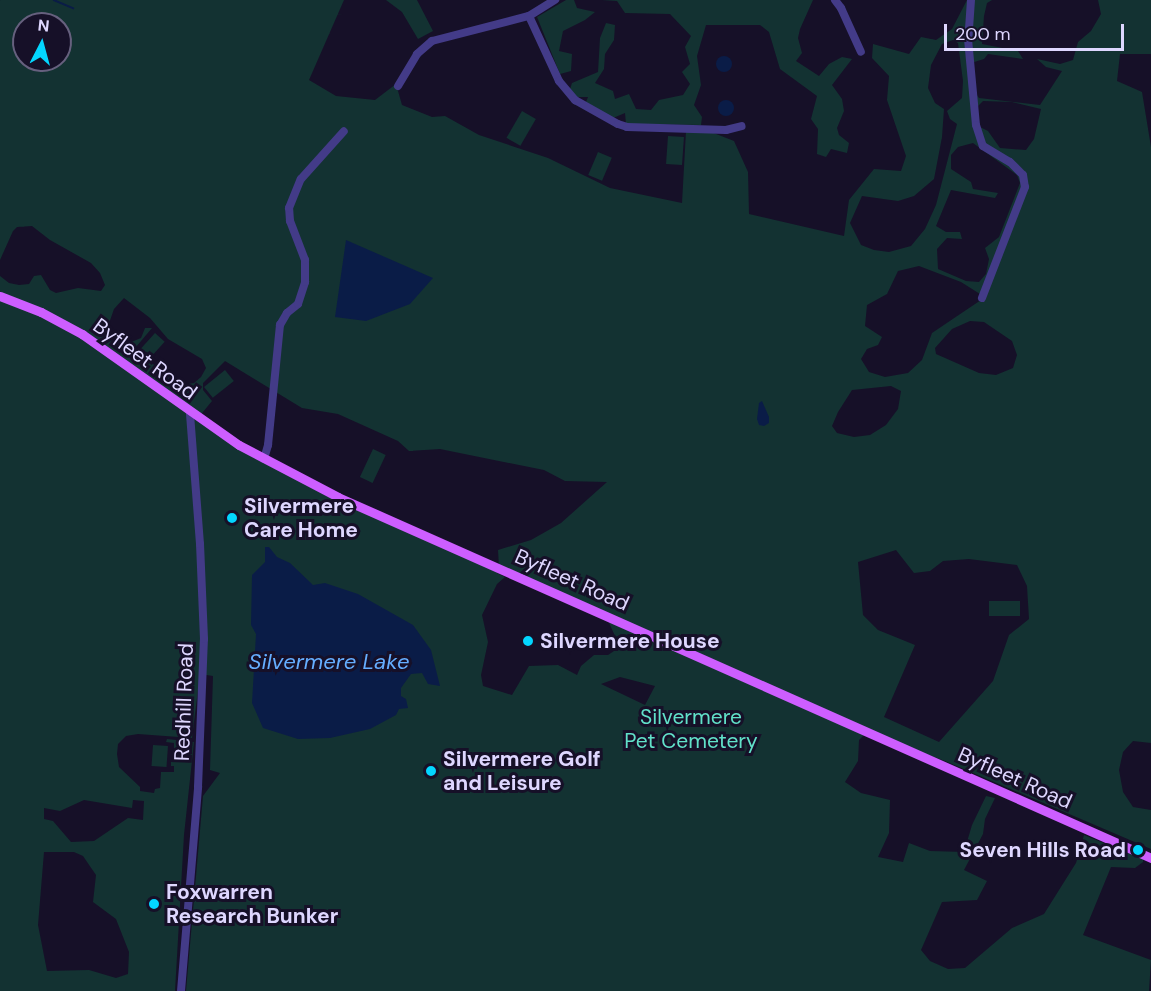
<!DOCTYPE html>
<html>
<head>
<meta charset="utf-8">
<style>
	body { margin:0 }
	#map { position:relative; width:1151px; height:991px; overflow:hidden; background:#161028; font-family:"DM Sans",sans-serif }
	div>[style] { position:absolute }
	.green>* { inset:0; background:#133232; transform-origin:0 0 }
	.water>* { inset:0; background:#0a1c47 }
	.round { border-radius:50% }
	.stream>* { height:1.5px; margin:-0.75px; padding:0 0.75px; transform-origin:0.75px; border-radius:0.75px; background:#0a1c47 }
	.minor>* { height:8px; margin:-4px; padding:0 4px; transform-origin:4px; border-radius:4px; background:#433b88 }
	.major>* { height:9px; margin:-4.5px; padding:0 4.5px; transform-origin:4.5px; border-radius:4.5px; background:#cd5eff }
	.dots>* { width:16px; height:16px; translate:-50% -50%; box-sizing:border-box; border:3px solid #161028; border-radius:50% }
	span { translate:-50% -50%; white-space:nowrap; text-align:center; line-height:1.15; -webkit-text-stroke:6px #161028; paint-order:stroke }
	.street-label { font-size:21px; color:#ded7ff }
	.poi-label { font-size:21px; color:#ded7ff; font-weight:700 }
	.left { translate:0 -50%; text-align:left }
	.right { translate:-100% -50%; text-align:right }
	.park-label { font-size:21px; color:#61e1c9 }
	.water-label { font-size:22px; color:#65aeff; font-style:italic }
	.north { position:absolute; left:12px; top:12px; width:60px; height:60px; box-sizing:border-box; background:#161028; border:2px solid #66607e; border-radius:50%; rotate:6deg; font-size:16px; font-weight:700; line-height:24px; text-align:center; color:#ded7ff }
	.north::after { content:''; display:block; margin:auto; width:21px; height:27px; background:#03d6ff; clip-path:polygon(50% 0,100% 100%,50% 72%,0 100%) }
	.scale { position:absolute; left:944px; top:24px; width:180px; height:27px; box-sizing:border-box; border:3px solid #ded7ff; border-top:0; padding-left:8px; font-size:18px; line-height:21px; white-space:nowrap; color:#ded7ff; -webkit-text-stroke:4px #161028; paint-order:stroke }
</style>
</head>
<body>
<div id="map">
	<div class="green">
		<i style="clip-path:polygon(evenodd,0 0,344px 0,309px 80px,336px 96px,375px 100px,396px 84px,402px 105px,432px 117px,445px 116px,479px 135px,548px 158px,610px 188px,682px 203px,686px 131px,711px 132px,734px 141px,748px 172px,749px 214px,844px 236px,849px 200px,874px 169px,901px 171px,906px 156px,887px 100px,889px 76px,872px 58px,873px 44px,909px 54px,921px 37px,936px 40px,952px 29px,967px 0,992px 0,987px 3px,984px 16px,982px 44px,1018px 51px,1023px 59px,988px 54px,984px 59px,971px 63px,974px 91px,979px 98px,1040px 105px,1062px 71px,1046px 67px,1037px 59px,1060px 64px,1073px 60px,1078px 42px,1091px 31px,1101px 14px,1098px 0,1151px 0,1151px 54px,1120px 54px,1117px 81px,1142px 92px,1151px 147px,1151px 743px,1133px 741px,1123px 752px,1119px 770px,1123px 792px,1133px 807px,1151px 810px,1151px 849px,945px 761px,867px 732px,859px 740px,858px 761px,845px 782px,861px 793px,890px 800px,889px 833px,878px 857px,903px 862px,909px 843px,930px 851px,964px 852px,972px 825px,986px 796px,995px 798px,985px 819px,983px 834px,964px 870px,987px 881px,977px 900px,942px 902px,921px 950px,930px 961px,948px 969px,965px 968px,1012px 928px,1044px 914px,1076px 863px,1084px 835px,1143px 859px,1143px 862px,1135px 868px,1111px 867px,1083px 935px,1151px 960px,1149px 991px,186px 991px,203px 796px,220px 773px,210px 770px,213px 676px,200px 674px,192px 738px,138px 734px,126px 736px,118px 744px,117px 754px,119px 767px,140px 787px,140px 791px,154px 793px,155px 789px,160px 788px,161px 772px,174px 772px,174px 766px,171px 766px,171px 760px,174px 760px,174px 743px,166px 742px,167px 739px,194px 742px,184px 835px,175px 991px,0 991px,0 276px,9px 283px,19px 285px,29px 284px,34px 276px,41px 275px,50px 290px,56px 293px,78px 288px,101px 291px,105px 285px,100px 273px,91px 263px,50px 240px,32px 226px,17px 227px,13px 231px,0 260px,0 0,24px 24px,60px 24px,60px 60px,24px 60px,24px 24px,0 0,953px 40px,958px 43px,963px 81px,962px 98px,947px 111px,950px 119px,957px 124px,936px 205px,925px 229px,911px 246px,889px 252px,874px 250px,861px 245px,850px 223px,862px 196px,898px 201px,914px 196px,934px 179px,942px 137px,944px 109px,935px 103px,928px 88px,931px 65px,942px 44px,953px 40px,0 0,983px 101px,1012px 102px,1041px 109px,1034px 139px,1026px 150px,1000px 148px,988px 131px,976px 125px,975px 109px,983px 101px,0 0,973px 143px,1017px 175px,1020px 183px,999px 237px,985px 248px,989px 259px,986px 274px,979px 282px,966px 281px,938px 269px,937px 249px,947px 238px,962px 239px,960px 232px,946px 232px,936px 226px,951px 190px,995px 198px,998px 193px,973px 189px,971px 182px,951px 169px,951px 155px,958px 147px,973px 143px,0 0,919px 266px,961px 282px,980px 294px,981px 300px,932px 333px,922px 360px,908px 373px,885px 377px,869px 372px,861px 359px,867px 349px,878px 345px,882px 337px,865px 326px,867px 305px,887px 294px,898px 271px,919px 266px,0 0,124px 298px,150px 318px,168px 339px,202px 359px,206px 368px,201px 377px,194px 383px,177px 386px,165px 370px,134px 355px,136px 347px,152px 328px,145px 328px,141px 338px,129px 343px,107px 329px,114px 309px,124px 298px,0 0,970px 321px,984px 322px,1012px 341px,1017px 355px,1013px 368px,996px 375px,979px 373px,936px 354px,935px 348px,952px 329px,970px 321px,0 0,225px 361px,302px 408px,338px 414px,398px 441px,409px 451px,440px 449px,544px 470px,565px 481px,607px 482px,561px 523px,531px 540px,498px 550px,499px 567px,283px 470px,198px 418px,212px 401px,203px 390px,203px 383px,225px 361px,0 0,891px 386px,901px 391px,898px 409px,886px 425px,870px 435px,854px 437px,837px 433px,832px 426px,838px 412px,852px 390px,891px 386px,0 0,896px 550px,914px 573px,930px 571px,943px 561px,969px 559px,1017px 565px,1027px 586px,1029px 619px,1009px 635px,993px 681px,939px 742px,884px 717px,915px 645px,878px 630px,863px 615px,858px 562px,896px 550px,0 0,499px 568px,605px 614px,620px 647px,608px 655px,594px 655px,581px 666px,577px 675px,558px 665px,529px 666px,512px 695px,483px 686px,481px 675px,488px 642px,482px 615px,497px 584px,505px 577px,497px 573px,499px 568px,0 0,620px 677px,655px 686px,645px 705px,601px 684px,620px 677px,0 0,84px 800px,132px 808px,133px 800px,144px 801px,143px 820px,128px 818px,94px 841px,71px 842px,53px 821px,44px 819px,44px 808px,60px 811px,84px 800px,0 0,44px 852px,74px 852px,83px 856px,96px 875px,93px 902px,116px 919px,129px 952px,128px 974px,116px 978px,89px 970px,47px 971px,38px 925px,44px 852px)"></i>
		<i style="clip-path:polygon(386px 0,417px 0,433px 31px,418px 39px,402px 12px)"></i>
		<i style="clip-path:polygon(566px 0,574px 0,577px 8px,595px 12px,585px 20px,563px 31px,559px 51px,572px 54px,571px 71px,560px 74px,537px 17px)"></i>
		<i style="clip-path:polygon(602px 0,813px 0,800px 29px,798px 38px,802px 53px,796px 61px,819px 76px,829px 64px,842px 57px,852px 59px,832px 85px,842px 99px,844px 111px,837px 128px,839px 135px,849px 143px,847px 153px,831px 149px,826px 157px,817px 154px,818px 129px,811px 119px,817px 96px,780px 69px,769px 32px,760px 25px,706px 25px,697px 56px,701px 85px,694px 105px,702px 117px,701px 125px,626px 124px,625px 113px,613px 118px,586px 102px,588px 97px,577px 97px,570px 89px,572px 83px,598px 72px,600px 38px,606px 23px,615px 25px,614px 40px,605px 54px,604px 69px,595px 83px,613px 91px,615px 99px,629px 94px,636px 109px,651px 110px,659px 100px,683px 95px,690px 84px,682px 72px,690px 64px,685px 47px,691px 36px,670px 14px,625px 13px,617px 1px)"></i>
		<i style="left:522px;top:111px;width:16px;height:31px;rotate:30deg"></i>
		<i style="left:668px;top:136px;width:16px;height:28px;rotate:4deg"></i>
		<i style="left:598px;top:152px;width:15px;height:25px;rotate:23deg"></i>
		<i style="left:155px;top:333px;width:13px;height:27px;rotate:42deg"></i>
		<i style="left:225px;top:370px;width:14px;height:27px;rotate:51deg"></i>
		<i style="left:373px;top:449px;width:14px;height:31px;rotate:25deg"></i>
		<i style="left:1020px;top:601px;width:15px;height:31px;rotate:90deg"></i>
		<i style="left:153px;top:745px;width:15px;height:21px;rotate:4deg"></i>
	</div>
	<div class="water">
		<i class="round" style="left:716px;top:56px;width:16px;height:16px"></i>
		<i class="round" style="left:718px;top:100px;width:16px;height:16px"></i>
		<i style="clip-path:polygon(346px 240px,433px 278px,410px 304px,366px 321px,335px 317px)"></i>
		<i style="clip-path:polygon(762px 401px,769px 417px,769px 423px,764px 426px,759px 425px,757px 419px,759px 403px)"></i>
		<i style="clip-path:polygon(265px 547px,269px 547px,277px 557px,290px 563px,313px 585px,325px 583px,358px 594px,413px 625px,431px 650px,440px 686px,428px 684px,422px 673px,411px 674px,401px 688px,401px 696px,406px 699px,408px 708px,399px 709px,396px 715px,370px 729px,330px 738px,298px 739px,263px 728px,252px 703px,256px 634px,251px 625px,252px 575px,265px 562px)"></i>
	</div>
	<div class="stream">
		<i style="left:54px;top:0;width:21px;rotate:23deg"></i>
	</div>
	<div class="minor">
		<i style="left:835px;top:0;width:10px;rotate:53deg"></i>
		<i style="left:841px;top:8px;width:48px;rotate:65.6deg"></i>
		<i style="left:971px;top:0;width:39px;rotate:94deg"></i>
		<i style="left:968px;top:39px;width:86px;rotate:84.7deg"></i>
		<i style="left:976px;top:125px;width:22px;rotate:72deg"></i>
		<i style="left:983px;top:146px;width:31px;rotate:31deg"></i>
		<i style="left:1010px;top:162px;width:18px;rotate:45deg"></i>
		<i style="left:1023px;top:175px;width:12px;rotate:81deg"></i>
		<i style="left:1025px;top:187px;width:119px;rotate:111.2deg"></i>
		<i style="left:529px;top:16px;width:72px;rotate:65.2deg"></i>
		<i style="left:559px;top:81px;width:25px;rotate:50deg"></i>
		<i style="left:575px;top:100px;width:49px;rotate:29.2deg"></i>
		<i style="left:618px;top:124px;width:9px;rotate:18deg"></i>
		<i style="left:627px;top:127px;width:99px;rotate:1.7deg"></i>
		<i style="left:726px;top:130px;width:16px;rotate:-14deg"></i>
		<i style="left:398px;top:86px;width:37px;rotate:-59deg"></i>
		<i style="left:417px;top:54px;width:20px;rotate:-41deg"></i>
		<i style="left:432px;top:41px;width:100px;rotate:-14.5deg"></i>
		<i style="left:529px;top:16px;width:31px;rotate:-32deg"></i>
		<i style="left:264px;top:459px;width:15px;rotate:-74deg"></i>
		<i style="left:268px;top:445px;width:121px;rotate:-84.3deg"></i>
		<i style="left:280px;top:325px;width:14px;rotate:-60deg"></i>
		<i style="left:287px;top:313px;width:14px;rotate:-39deg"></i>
		<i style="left:298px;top:304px;width:23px;rotate:-72deg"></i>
		<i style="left:305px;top:282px;width:22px;rotate:-90deg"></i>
		<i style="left:305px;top:260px;width:42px;rotate:-111deg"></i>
		<i style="left:290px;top:221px;width:13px;rotate:-94deg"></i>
		<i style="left:289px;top:208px;width:31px;rotate:-68deg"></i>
		<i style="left:301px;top:179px;width:64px;rotate:-48.1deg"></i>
		<i style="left:181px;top:991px;width:205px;rotate:-85.2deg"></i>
		<i style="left:198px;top:787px;width:148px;rotate:-87.7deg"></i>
		<i style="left:204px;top:639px;width:95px;rotate:-92.4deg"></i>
		<i style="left:200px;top:544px;width:131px;rotate:-94.4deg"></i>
	</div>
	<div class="major">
		<i style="left:0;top:296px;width:44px;rotate:21.3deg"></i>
		<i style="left:41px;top:312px;width:47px;rotate:28.2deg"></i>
		<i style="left:82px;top:334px;width:192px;rotate:35.3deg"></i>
		<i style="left:239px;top:445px;width:112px;rotate:27.7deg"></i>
		<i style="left:338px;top:497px;width:890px;rotate:23.94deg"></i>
	</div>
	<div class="dots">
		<i style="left:232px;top:518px;background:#03d6ff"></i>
		<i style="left:528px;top:641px;background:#03d6ff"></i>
		<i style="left:431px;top:771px;background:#03d6ff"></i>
		<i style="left:1138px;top:850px;background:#03d6ff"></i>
		<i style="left:154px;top:904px;background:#03d6ff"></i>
	</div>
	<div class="street-label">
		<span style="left:145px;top:359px;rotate:36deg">Byfleet Road</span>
		<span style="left:572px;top:580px;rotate:24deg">Byfleet Road</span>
		<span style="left:184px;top:702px;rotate:-88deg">Redhill Road</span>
		<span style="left:1015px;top:778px;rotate:24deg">Byfleet Road</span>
	</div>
	<div class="poi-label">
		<span class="left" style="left:244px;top:518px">Silvermere<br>Care Home</span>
		<span class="left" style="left:540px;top:641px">Silvermere House</span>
		<span class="left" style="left:443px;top:771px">Silvermere Golf<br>and Leisure</span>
		<span class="right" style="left:1126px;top:850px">Seven Hills Road</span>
		<span class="left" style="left:166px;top:904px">Foxwarren<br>Research Bunker</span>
	</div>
	<div class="park-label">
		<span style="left:691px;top:729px">Silvermere<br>Pet Cemetery</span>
	</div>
	<div class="water-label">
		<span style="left:329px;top:662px">Silvermere Lake</span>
	</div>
	<div class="north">N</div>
	<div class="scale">200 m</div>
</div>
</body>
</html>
